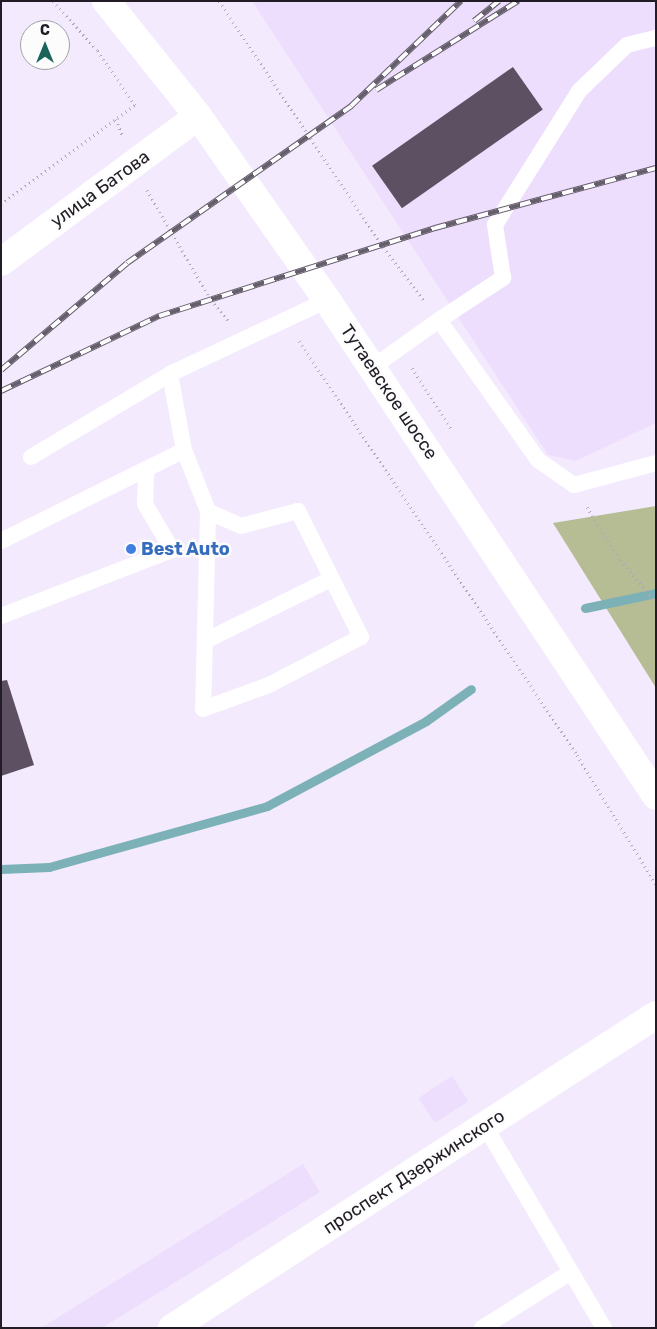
<!DOCTYPE html>
<html>
<head>
<meta charset="utf-8">
<style>
	body { margin:0 }
	#map { position:relative; width:657px; height:1329px; overflow:hidden; background:#f4eafe; font-family:Rubik,sans-serif }
	div>[style] { position:absolute }
	.built>* { inset:0; background:#eedefd; transform-origin:0 0 }
	.forest>* { inset:0; background:#b6bc93 }
	.stream>* { height:9px; margin:-4.5px; padding:0 4.5px; transform-origin:4.5px; border-radius:4.5px; background:#7bb1b7 }
	.building>* { inset:0; background:#5d5063; transform-origin:0 0 }
	.path>* { height:3px; margin-top:-1.5px; transform-origin:0; background:repeating-linear-gradient(90deg,#b0a8b8 0 1px,transparent 0 5px) }
	.lane>* { height:16px; margin:-8px; padding:0 8px; transform-origin:8px; border-radius:8px; background:#fff }
	.street>* { height:28px; margin:-14px; padding:0 14px; transform-origin:14px; border-radius:14px; background:#fff }
	.secondary>* { height:28px; margin:-14px; padding:0 14px; transform-origin:14px; border-radius:14px; background:#fff }
	.primary>* { height:28px; margin:-14px; padding:0 14px; transform-origin:14px; border-radius:14px; background:#fff }
	.rail>* { height:5.5px; margin-top:-2.75px; transform-origin:0; background:repeating-linear-gradient(90deg,#fcfcfc 0 11px,#655e6b 0 22px); box-sizing:border-box; border-block:1px solid #655e6b }
	.dots>* { width:14px; height:14px; translate:-50% -50%; box-sizing:border-box; border:2px solid #fcfcfc; border-radius:50% }
	span { translate:-50% -50%; white-space:nowrap; text-align:center; line-height:1.15; -webkit-text-stroke:5px #fcfcfc; paint-order:stroke }
	.street-label { font-size:18px; color:#211c25 }
	.shop-label { font-size:18px; color:#366cbe; font-weight:700 }
	.left { translate:0 -50%; text-align:left }
	.frame { position:absolute; inset:0; border:2px solid #211c25; pointer-events:none }
	.north { position:absolute; left:20px; top:20px; width:50px; height:50px; box-sizing:border-box; background:#fcfcfc; border:1px solid #a4a2a6; border-radius:50%; rotate:0deg; font-size:14px; font-weight:700; line-height:20px; text-align:center; color:#211c25 }
	.north::after { content:''; display:block; margin:auto; width:18px; height:22px; background:#1b6459; clip-path:polygon(50% 0,100% 100%,50% 72%,0 100%) }
</style>
</head>
<body>
<div id="map">
	<div class="built">
		<i style="clip-path:polygon(252px 1px,656px 1px,656px 423px,576px 461px,548px 455px)"></i>
		<i style="left:452px;top:1076px;width:30px;height:40px;rotate:57deg"></i>
		<i style="clip-path:polygon(303px 1164px,320px 1192px,102px 1328px,41px 1328px)"></i>
	</div>
	<div class="forest">
		<i style="clip-path:polygon(656px 506px,656px 688px,553px 523px)"></i>
	</div>
	<div class="stream">
		<i style="left:585px;top:608px;width:73px;rotate:-11.9deg"></i>
		<i style="left:1px;top:869px;width:48px;rotate:-2.4deg"></i>
		<i style="left:49px;top:867px;width:226px;rotate:-15.6deg"></i>
		<i style="left:267px;top:806px;width:180px;rotate:-28.1deg"></i>
		<i style="left:426px;top:721px;width:55px;rotate:-35.4deg"></i>
	</div>
	<div class="building">
		<i style="left:513px;top:67px;width:52px;height:172px;rotate:55deg"></i>
		<i style="clip-path:polygon(7px 680px,34px 765px,1px 776px,1px 681px)"></i>
	</div>
	<div class="path">
		<i style="left:219px;top:1px;width:296px;rotate:56.3deg"></i>
		<i style="left:383px;top:247px;width:69px;rotate:52.6deg"></i>
		<i style="left:116px;top:119px;width:17px;rotate:69deg"></i>
		<i style="left:147px;top:190px;width:127px;rotate:59.8deg"></i>
		<i style="left:211px;top:300px;width:26px;rotate:50deg"></i>
		<i style="left:1px;top:204px;width:167px;rotate:-36.5deg"></i>
		<i style="left:135px;top:105px;width:67px;rotate:-124.6deg"></i>
		<i style="left:97px;top:50px;width:66px;rotate:-131.9deg"></i>
		<i style="left:299px;top:341px;width:499px;rotate:56.1deg"></i>
		<i style="left:577px;top:755px;width:152px;rotate:58.7deg"></i>
		<i style="left:412px;top:368px;width:74px;rotate:57.2deg"></i>
		<i style="left:587px;top:507px;width:62px;rotate:58.1deg"></i>
		<i style="left:620px;top:560px;width:55px;rotate:49.4deg"></i>
	</div>
	<div class="lane">
		<i style="left:439px;top:320px;width:77px;rotate:-33.3deg"></i>
		<i style="left:503px;top:278px;width:54px;rotate:-98.6deg"></i>
		<i style="left:495px;top:225px;width:158px;rotate:-57.9deg"></i>
		<i style="left:579px;top:91px;width:66px;rotate:-43.8deg"></i>
		<i style="left:627px;top:45px;width:30px;rotate:-14deg"></i>
		<i style="left:373px;top:367px;width:81px;rotate:-35.5deg"></i>
		<i style="left:439px;top:320px;width:171px;rotate:54.7deg"></i>
		<i style="left:538px;top:460px;width:44px;rotate:34.8deg"></i>
		<i style="left:574px;top:485px;width:85px;rotate:-15deg"></i>
		<i style="left:170px;top:374px;width:77px;rotate:79.6deg"></i>
		<i style="left:184px;top:450px;width:66px;rotate:68.5deg"></i>
		<i style="left:208px;top:511px;width:198px;rotate:91.4deg"></i>
		<i style="left:203px;top:709px;width:70px;rotate:-20deg"></i>
		<i style="left:269px;top:685px;width:104px;rotate:-27.6deg"></i>
		<i style="left:361px;top:637px;width:141px;rotate:-116.6deg"></i>
		<i style="left:298px;top:511px;width:59px;rotate:165.3deg"></i>
		<i style="left:241px;top:526px;width:36px;rotate:-156deg"></i>
		<i style="left:31px;top:457px;width:162px;rotate:-30.8deg"></i>
		<i style="left:170px;top:374px;width:174px;rotate:-25.2deg"></i>
		<i style="left:1px;top:541px;width:204px;rotate:-26.4deg"></i>
		<i style="left:1px;top:616px;width:183px;rotate:-21.1deg"></i>
		<i style="left:172px;top:550px;width:53px;rotate:-120.4deg"></i>
		<i style="left:145px;top:504px;width:35px;rotate:-88deg"></i>
		<i style="left:205px;top:641px;width:140px;rotate:-26.2deg"></i>
		<i style="left:485px;top:1126px;width:234px;rotate:59.5deg"></i>
		<i style="left:482px;top:1328px;width:105px;rotate:-32.2deg"></i>
	</div>
	<div class="street">
		<i style="left:172px;top:1328px;width:576px;rotate:-32.89deg"></i>
	</div>
	<div class="secondary">
		<i style="left:1px;top:262px;width:245px;rotate:-36.5deg"></i>
	</div>
	<div class="primary">
		<i style="left:106px;top:1px;width:147px;rotate:51.3deg"></i>
		<i style="left:198px;top:116px;width:225px;rotate:55deg"></i>
		<i style="left:327px;top:300px;width:595px;rotate:56.44deg"></i>
	</div>
	<div class="rail">
		<i style="left:474px;top:21px;width:32px;rotate:-39deg"></i>
		<i style="left:376px;top:90px;width:168px;rotate:-32.1deg"></i>
		<i style="left:1px;top:370px;width:165px;rotate:-40.3deg"></i>
		<i style="left:127px;top:263px;width:274px;rotate:-35deg"></i>
		<i style="left:351px;top:106px;width:152px;rotate:-43.7deg"></i>
		<i style="left:1px;top:391px;width:175px;rotate:-25.4deg"></i>
		<i style="left:159px;top:316px;width:290px;rotate:-17.7deg"></i>
		<i style="left:435px;top:228px;width:229px;rotate:-15.2deg"></i>
	</div>
	<div class="dots">
		<i style="left:131px;top:549px;background:#3f7fe0"></i>
	</div>
	<div class="street-label">
		<span style="left:100px;top:189px;rotate:-36deg">улица Батова</span>
		<span style="left:389px;top:392px;rotate:56deg">Тутаевское шоссе</span>
		<span style="left:414px;top:1172px;rotate:-33deg">проспект Дзержинского</span>
	</div>
	<div class="shop-label">
		<span class="left" style="left:141px;top:549px">Best Auto</span>
	</div>
	<div class="frame"></div>
	<div class="north">С</div>
</div>
</body>
</html>
